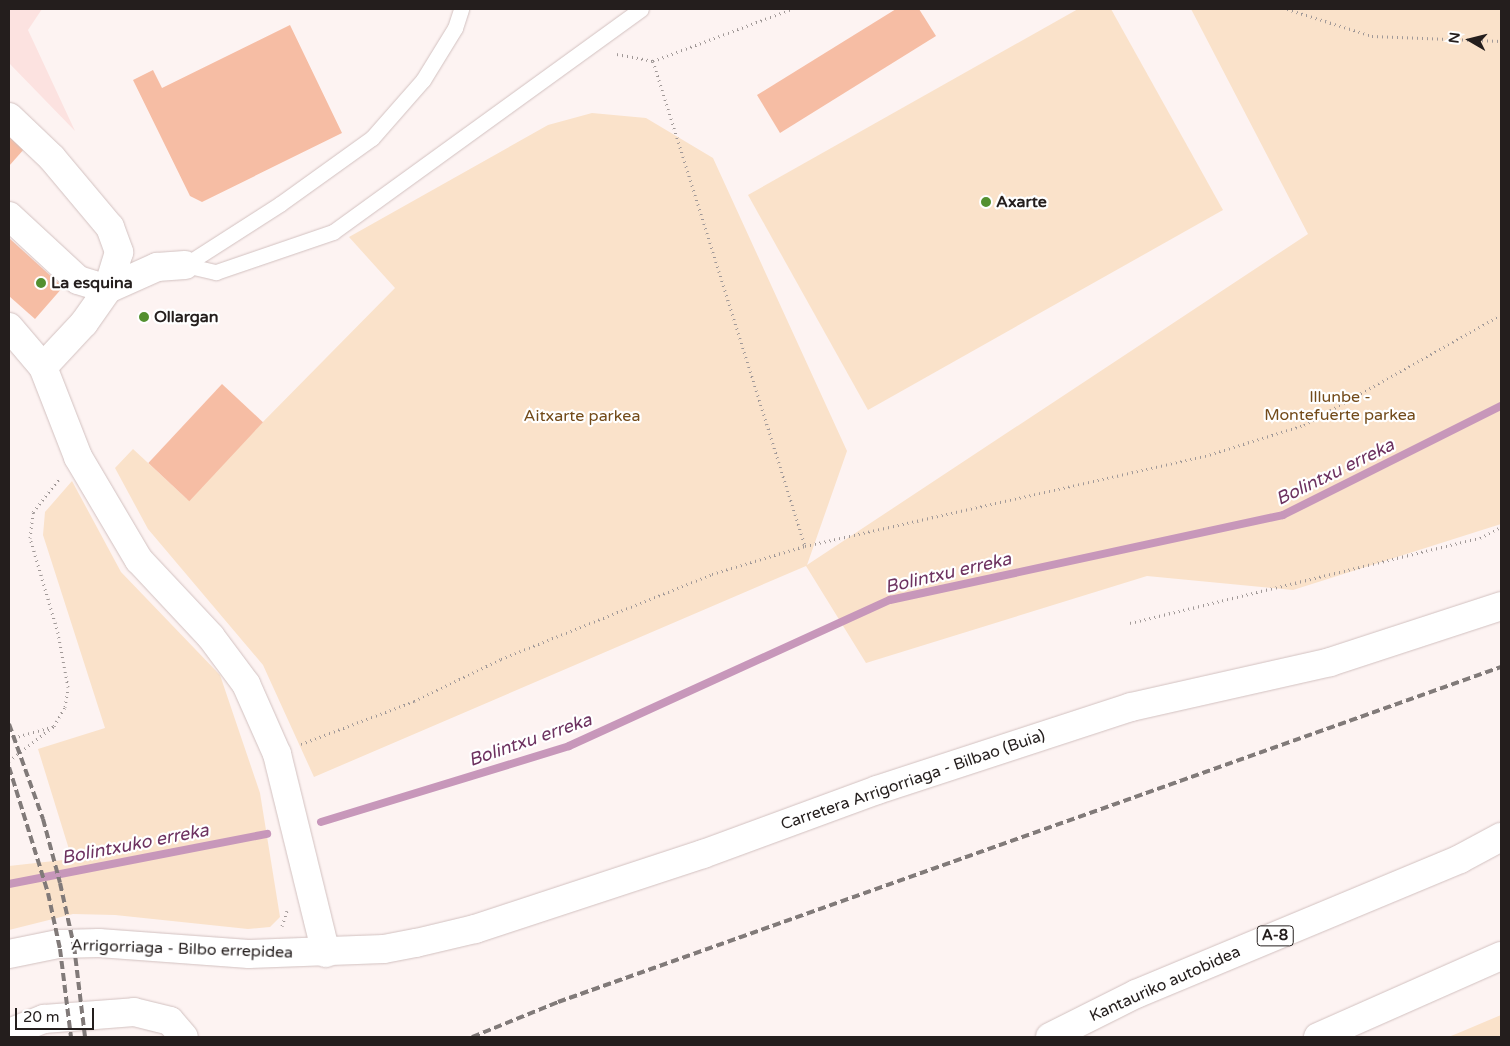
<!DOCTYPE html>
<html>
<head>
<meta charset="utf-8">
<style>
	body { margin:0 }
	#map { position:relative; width:1510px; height:1046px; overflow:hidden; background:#fdf3f2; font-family:"Varela Round",sans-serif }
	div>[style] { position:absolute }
	.built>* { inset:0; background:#fce2e0 }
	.green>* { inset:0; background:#fae2ca }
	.stream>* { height:8px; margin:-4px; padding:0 4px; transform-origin:4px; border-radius:4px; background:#c797ba }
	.building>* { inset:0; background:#f6bda4; transform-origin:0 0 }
	.path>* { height:3px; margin-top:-1.5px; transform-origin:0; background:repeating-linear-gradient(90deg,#a19998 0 1px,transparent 0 5px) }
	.roads { filter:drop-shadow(0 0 1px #d2c1c0) drop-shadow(0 0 1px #d2c1c0) }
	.service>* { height:15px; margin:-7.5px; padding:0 7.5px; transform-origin:7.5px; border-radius:7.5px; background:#fff }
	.minor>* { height:28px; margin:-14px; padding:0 14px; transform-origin:14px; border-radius:14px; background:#fff }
	.tertiary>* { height:28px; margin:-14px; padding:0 14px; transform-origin:14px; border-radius:14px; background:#fff }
	.motorway>* { height:28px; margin:-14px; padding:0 14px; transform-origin:14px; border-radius:14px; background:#fff }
	.rail>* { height:4px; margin-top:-2px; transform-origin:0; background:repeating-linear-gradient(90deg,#817a79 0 8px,transparent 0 12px) }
	.dots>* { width:14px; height:14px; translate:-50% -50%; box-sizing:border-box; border:2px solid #fff; border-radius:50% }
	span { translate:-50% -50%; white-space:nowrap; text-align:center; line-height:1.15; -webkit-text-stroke:4.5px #fff; paint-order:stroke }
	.shield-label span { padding:1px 4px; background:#fff; border:1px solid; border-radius:4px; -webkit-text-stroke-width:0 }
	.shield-label { font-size:15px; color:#241e1d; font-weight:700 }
	.poi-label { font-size:16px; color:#241e1d; font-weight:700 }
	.left { translate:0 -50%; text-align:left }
	.park-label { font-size:16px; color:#724a19 }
	.street-label { font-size:16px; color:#241e1d }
	.water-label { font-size:18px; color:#6d3260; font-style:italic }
	.frame { position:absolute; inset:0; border:10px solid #241e1d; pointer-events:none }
	.north { position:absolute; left:1445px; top:15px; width:50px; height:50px; -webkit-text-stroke:4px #fff; paint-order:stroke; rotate:278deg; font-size:14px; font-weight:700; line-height:20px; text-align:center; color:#241e1d }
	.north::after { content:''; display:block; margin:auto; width:18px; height:22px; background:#241e1d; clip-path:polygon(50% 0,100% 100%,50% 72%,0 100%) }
	.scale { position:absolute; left:15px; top:1008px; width:79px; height:22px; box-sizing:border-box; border:2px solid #241e1d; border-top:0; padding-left:6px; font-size:15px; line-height:18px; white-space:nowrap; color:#241e1d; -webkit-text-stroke:4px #fff; paint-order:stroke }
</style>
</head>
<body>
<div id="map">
	<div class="built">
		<i style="clip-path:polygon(9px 9px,42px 9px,28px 30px,75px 131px,9px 63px)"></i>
	</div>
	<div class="green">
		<i style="clip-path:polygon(1078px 9px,1111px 9px,1223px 210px,868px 410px,748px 195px)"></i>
		<i style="clip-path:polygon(1191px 9px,1501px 9px,1501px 524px,1293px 590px,1147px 576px,866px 663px,806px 566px,314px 777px,263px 665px,148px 529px,115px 468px,133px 449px,187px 499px,395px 288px,349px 237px,548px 125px,592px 113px,646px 118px,713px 158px,847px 451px,807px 565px,1308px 234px)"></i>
		<i style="clip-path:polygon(72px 481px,121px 572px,220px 675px,260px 793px,280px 917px,270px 927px,248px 929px,115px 915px,73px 914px,9px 930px,9px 866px,72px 859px,38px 749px,105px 728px,43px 535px,45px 512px)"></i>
		<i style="clip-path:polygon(1501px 1015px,1501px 1037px,1448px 1037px,1456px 1034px)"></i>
	</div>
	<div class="stream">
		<i style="left:321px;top:822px;width:259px;rotate:-17deg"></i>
		<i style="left:569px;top:746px;width:353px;rotate:-24.5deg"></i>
		<i style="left:890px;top:600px;width:402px;rotate:-12.2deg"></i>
		<i style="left:1283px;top:515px;width:244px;rotate:-26.6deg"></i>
		<i style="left:9px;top:884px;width:263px;rotate:-11deg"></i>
	</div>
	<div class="building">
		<i style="clip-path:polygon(896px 9px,919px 9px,936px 36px,780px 133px,757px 95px)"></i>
		<i style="clip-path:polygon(290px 25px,342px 133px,202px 202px,190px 196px,133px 80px,153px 70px,162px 88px)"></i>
		<i style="clip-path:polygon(9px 133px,25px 148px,9px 166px)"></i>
		<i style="clip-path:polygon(9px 238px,63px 287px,35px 319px,9px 296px)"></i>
		<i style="left:222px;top:384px;width:56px;height:108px;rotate:43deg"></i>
	</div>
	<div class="path">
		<i style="left:1287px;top:9px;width:89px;rotate:17.6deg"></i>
		<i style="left:1372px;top:36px;width:129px;rotate:2.2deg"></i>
		<i style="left:617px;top:54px;width:37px;rotate:11deg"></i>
		<i style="left:653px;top:61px;width:147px;rotate:-20.6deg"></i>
		<i style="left:653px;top:61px;width:508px;rotate:72.6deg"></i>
		<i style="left:1130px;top:623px;width:360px;rotate:-13.7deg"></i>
		<i style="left:1480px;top:538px;width:24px;rotate:-28deg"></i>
		<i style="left:9px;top:739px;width:44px;rotate:-15.9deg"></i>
		<i style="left:301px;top:744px;width:121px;rotate:-20.8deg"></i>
		<i style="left:414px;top:701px;width:97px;rotate:-25.8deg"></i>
		<i style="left:501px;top:659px;width:227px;rotate:-21.9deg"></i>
		<i style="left:712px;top:574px;width:97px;rotate:-16.8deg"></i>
		<i style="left:805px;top:546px;width:410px;rotate:-12.7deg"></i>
		<i style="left:1205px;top:456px;width:104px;rotate:-17.4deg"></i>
		<i style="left:1304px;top:425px;width:226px;rotate:-29.2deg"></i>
		<i style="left:9px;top:761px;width:57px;rotate:-37.9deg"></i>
		<i style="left:54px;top:726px;width:22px;rotate:-60deg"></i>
		<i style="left:65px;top:707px;width:20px;rotate:-81deg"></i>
		<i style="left:68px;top:687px;width:55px;rotate:-100.5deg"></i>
		<i style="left:58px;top:633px;width:99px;rotate:-106.4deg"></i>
		<i style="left:30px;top:538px;width:26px;rotate:-83deg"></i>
		<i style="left:33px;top:512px;width:42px;rotate:-51.8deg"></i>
		<i style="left:282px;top:926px;width:16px;rotate:-72deg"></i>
	</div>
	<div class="roads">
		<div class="service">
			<i style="left:185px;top:265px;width:32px;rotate:13deg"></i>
			<i style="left:216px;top:272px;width:124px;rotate:-18.9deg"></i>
			<i style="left:333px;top:232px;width:380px;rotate:-35.9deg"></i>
			<i style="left:185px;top:265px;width:113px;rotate:-32.7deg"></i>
			<i style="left:280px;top:204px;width:113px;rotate:-35.7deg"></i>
			<i style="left:372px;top:138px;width:77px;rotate:-48.7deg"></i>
			<i style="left:423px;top:80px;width:61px;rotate:-58.4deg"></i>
			<i style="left:455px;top:28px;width:20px;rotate:-72deg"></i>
		</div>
		<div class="minor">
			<i style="left:9px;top:117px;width:59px;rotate:43.6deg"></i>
			<i style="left:52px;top:158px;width:90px;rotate:50deg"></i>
			<i style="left:110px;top:227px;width:27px;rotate:70deg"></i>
			<i style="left:119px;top:252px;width:39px;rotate:107deg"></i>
			<i style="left:108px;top:289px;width:42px;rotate:125.2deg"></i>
			<i style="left:84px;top:323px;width:60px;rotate:133deg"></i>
			<i style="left:9px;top:216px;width:94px;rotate:42.8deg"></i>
			<i style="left:78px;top:280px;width:31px;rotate:17deg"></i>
			<i style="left:108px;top:289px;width:54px;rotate:-24.2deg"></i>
			<i style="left:157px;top:267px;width:28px;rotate:-4deg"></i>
			<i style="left:9px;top:327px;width:52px;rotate:49.6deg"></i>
			<i style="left:43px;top:367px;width:97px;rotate:68.7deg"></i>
			<i style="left:78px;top:457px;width:120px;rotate:59.4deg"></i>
			<i style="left:139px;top:560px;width:105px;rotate:46.9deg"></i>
			<i style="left:211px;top:637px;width:59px;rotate:53.3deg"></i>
			<i style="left:246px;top:684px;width:77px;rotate:66.1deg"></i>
			<i style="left:277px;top:754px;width:205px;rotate:76.2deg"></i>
			<i style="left:9px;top:1033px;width:38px;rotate:-22deg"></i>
			<i style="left:44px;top:1019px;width:90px;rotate:-4.4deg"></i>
			<i style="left:134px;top:1012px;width:37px;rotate:14deg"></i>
			<i style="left:170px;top:1021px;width:21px;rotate:49deg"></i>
		</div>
		<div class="tertiary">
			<i style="left:9px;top:954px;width:50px;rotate:-11.5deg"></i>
			<i style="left:58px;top:944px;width:41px;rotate:-1.4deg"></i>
			<i style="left:99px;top:943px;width:150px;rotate:4.2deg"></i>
			<i style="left:249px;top:954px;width:135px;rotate:-2.1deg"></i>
			<i style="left:384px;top:949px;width:33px;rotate:-11deg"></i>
			<i style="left:416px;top:943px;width:61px;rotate:-13.3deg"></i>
			<i style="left:475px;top:929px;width:240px;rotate:-18.2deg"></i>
			<i style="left:703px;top:854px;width:185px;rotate:-20.2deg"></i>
			<i style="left:877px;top:790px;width:267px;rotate:-18.1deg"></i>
			<i style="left:1131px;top:707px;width:204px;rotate:-12.7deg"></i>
			<i style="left:1330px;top:662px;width:180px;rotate:-18.1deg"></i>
		</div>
		<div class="motorway">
			<i style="left:1050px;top:1037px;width:96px;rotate:-26.6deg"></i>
			<i style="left:1136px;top:994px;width:351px;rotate:-22.6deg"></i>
			<i style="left:1460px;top:859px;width:47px;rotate:-28.2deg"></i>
			<i style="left:1318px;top:1037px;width:200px;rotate:-23.9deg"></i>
		</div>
	</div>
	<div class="rail">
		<i style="left:9px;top:724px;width:101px;rotate:70.3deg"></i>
		<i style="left:43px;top:819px;width:66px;rotate:75.1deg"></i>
		<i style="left:60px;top:883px;width:65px;rotate:77.5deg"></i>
		<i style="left:74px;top:946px;width:92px;rotate:83.1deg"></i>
		<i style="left:9px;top:767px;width:132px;rotate:72.8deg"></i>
		<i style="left:48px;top:893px;width:57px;rotate:77.9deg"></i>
		<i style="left:60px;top:949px;width:89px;rotate:82.9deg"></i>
		<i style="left:472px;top:1037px;width:93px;rotate:-22.1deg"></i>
		<i style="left:558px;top:1002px;width:1001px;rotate:-19.56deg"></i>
	</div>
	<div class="dots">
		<i style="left:986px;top:202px;background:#539030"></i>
		<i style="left:41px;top:283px;background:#539030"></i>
		<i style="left:144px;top:317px;background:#539030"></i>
	</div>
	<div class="shield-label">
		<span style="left:1275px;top:936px">A-8</span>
	</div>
	<div class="poi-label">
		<span class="left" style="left:996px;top:202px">Axarte</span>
		<span class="left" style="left:51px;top:283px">La esquina</span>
		<span class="left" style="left:154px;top:317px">Ollargan</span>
	</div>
	<div class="park-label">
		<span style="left:1340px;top:406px">Illunbe -<br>Montefuerte parkea</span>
		<span style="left:582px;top:416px">Aitxarte parkea</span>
	</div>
	<div class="street-label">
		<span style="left:913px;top:780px;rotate:-19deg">Carretera Arrigorriaga - Bilbao (Buia)</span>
		<span style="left:182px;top:949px;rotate:2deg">Arrigorriaga - Bilbo errepidea</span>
		<span style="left:1165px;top:984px;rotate:-24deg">Kantauriko autobidea</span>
	</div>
	<div class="water-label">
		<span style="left:1335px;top:472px;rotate:-26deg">Bolintxu erreka</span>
		<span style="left:948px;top:573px;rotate:-13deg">Bolintxu erreka</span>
		<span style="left:530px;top:740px;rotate:-19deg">Bolintxu erreka</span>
		<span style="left:135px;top:844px;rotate:-11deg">Bolintxuko erreka</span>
	</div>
	<div class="frame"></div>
	<div class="north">N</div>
	<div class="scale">20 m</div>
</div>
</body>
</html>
